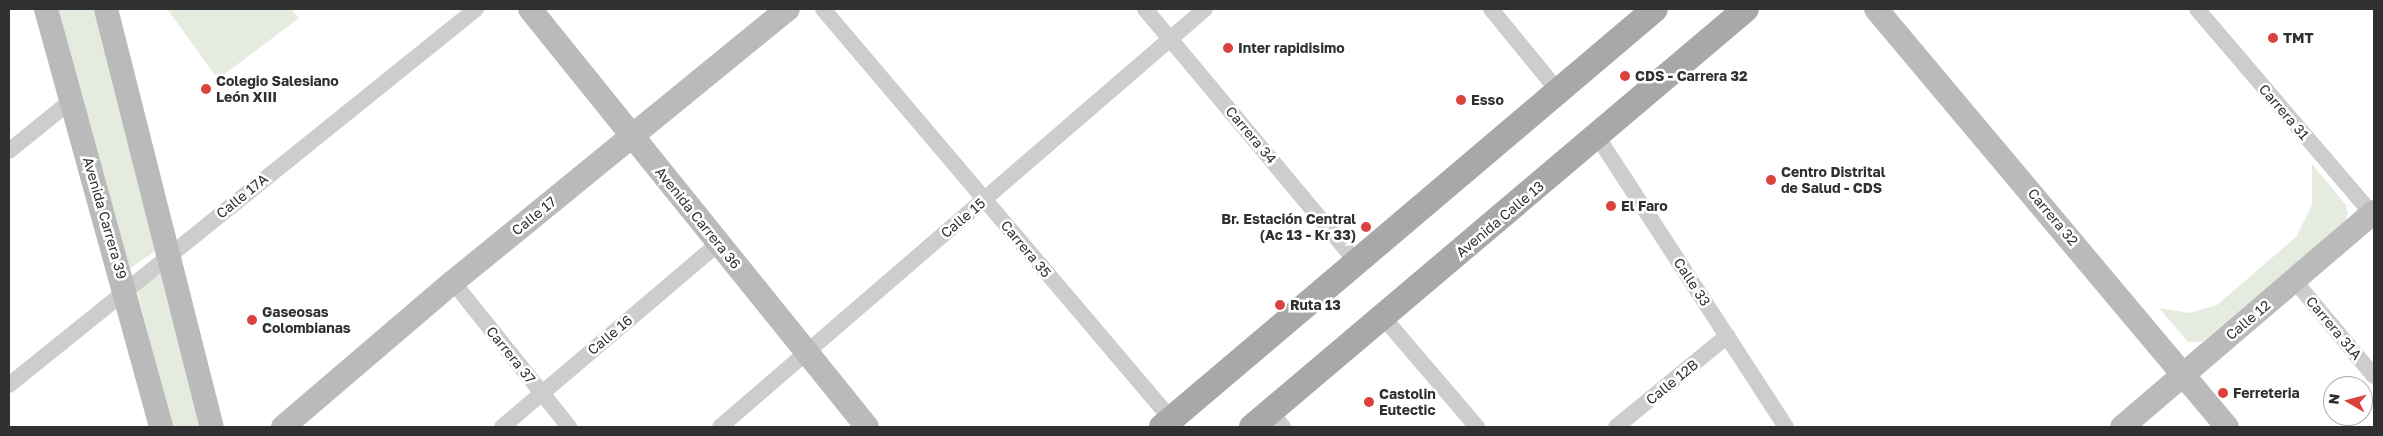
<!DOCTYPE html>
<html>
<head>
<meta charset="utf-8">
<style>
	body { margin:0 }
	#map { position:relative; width:2383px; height:436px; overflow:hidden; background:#fff; font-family:"Golos Text",sans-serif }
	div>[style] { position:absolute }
	.green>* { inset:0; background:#e5ecdf; transform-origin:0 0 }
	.street>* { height:16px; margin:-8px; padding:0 8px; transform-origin:8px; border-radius:8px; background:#cdcdcd }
	.secondary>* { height:24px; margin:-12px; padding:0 12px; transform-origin:12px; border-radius:12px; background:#bababa }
	.primary>* { height:26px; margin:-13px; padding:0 13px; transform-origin:13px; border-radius:13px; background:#a8a8a8 }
	.dots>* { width:14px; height:14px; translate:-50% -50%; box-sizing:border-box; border:2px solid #fff; border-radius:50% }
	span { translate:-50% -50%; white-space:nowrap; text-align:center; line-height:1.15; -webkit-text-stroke:5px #fff; paint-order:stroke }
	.poi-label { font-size:14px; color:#303030; font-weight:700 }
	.left { translate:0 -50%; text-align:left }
	.right { translate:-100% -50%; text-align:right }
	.street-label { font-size:14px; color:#303030 }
	.frame { position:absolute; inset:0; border:10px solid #303030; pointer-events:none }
	.north { position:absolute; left:2323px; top:376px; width:50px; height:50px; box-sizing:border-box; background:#fff; border:1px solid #acacac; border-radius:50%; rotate:278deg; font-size:14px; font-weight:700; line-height:20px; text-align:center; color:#303030 }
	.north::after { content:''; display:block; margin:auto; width:18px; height:22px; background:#dc423d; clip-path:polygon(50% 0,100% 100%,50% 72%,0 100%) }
</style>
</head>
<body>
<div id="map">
	<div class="green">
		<i style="clip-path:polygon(58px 9px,96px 9px,158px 249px,129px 269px)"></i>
		<i style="clip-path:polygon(167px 9px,291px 9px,299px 18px,218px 79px)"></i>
		<i style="clip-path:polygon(2312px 164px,2346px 205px,2348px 213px,2345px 222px,2202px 342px,2188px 342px,2159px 308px,2190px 313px,2217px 305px,2296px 237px,2312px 205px)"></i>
		<i style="left:162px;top:274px;width:158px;height:28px;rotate:76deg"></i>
	</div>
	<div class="street">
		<i style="left:823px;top:9px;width:538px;rotate:49.68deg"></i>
		<i style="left:1145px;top:9px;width:329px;rotate:50.1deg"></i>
		<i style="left:1491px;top:9px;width:106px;rotate:50.7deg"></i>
		<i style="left:2197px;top:9px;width:270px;rotate:49.5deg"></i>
		<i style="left:1597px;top:136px;width:347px;rotate:57deg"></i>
		<i style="left:9px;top:151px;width:81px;rotate:-39deg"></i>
		<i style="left:2294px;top:280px;width:125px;rotate:50.2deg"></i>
		<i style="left:453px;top:282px;width:186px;rotate:51.3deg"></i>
		<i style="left:1383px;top:317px;width:145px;rotate:49.5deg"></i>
		<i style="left:9px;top:385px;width:600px;rotate:-38.84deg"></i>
		<i style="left:1271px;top:411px;width:20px;rotate:53deg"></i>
		<i style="left:502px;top:427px;width:283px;rotate:-40.3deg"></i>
		<i style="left:720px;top:427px;width:640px;rotate:-40.76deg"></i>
		<i style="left:1616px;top:427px;width:144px;rotate:-39.3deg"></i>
	</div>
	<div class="secondary">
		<i style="left:46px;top:9px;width:434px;rotate:74.6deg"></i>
		<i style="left:106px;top:9px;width:431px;rotate:75.8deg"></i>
		<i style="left:530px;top:9px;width:537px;rotate:51.12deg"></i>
		<i style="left:1876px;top:9px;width:546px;rotate:49.98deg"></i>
		<i style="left:283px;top:427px;width:223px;rotate:-40.5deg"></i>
		<i style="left:453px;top:282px;width:432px;rotate:-39.2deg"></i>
		<i style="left:2122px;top:427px;width:331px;rotate:-40.5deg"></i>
	</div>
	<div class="primary">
		<i style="left:1162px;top:427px;width:646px;rotate:-40.29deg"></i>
		<i style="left:1252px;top:427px;width:647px;rotate:-40.24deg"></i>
	</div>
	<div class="dots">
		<i style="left:2273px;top:38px;background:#dc423d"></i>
		<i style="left:1228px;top:48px;background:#dc423d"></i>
		<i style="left:1625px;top:76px;background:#dc423d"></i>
		<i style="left:206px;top:89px;background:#dc423d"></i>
		<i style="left:1461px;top:100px;background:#dc423d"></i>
		<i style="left:1771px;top:180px;background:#dc423d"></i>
		<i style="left:1611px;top:206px;background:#dc423d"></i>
		<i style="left:1366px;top:227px;background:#dc423d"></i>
		<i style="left:1280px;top:305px;background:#dc423d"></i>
		<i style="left:252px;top:320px;background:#dc423d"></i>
		<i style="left:2223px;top:393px;background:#dc423d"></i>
		<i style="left:1369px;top:402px;background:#dc423d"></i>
	</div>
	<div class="poi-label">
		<span class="left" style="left:2283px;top:38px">TMT</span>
		<span class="left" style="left:1238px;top:48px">Inter rapidisimo</span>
		<span class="left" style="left:1635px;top:76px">CDS - Carrera 32</span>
		<span class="left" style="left:216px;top:89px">Colegio Salesiano<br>León XIII</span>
		<span class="left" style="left:1471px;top:100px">Esso</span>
		<span class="left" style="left:1781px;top:180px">Centro Distrital<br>de Salud - CDS</span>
		<span class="left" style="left:1621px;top:206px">El Faro</span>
		<span class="right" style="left:1356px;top:227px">Br. Estación Central<br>(Ac 13 - Kr 33)</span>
		<span class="left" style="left:1290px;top:305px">Ruta 13</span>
		<span class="left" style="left:262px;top:320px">Gaseosas<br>Colombianas</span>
		<span class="left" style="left:2233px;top:393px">Ferreteria</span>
		<span class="left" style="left:1379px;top:402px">Castolin<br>Eutectic</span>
	</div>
	<div class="street-label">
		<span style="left:2284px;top:112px;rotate:49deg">Carrera 31</span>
		<span style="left:1251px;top:135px;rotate:50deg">Carrera 34</span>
		<span style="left:242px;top:196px;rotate:-39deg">Calle 17A</span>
		<span style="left:534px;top:216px;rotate:-39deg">Calle 17</span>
		<span style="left:2053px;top:217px;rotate:50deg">Carrera 32</span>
		<span style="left:105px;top:218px;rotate:74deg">Avenida Carrera 39</span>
		<span style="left:698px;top:218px;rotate:51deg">Avenida Carrera 36</span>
		<span style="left:963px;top:218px;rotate:-40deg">Calle 15</span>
		<span style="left:1500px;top:219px;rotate:-40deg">Avenida Calle 13</span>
		<span style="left:1026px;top:249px;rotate:50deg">Carrera 35</span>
		<span style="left:1692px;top:282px;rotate:57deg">Calle 33</span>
		<span style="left:2248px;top:320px;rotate:-40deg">Calle 12</span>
		<span style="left:2334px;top:328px;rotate:50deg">Carrera 31A</span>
		<span style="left:610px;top:335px;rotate:-40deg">Calle 16</span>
		<span style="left:511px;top:355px;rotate:51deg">Carrera 37</span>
		<span style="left:1672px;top:382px;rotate:-39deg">Calle 12B</span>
	</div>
	<div class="frame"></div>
	<div class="north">N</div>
</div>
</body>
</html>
